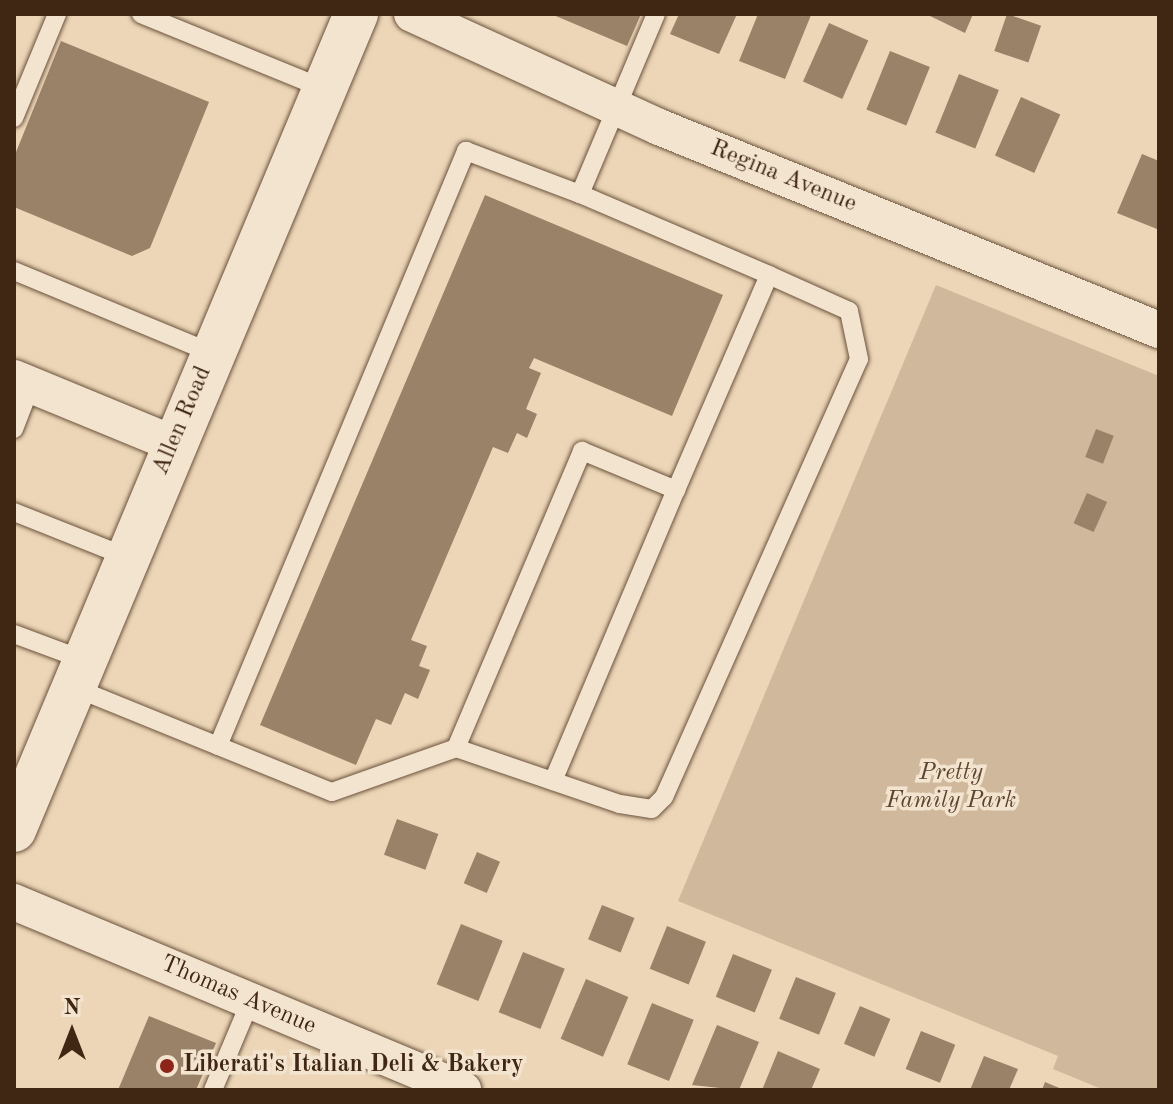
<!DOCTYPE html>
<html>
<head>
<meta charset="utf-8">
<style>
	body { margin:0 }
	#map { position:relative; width:1173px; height:1104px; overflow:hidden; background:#ecd6b7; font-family:"Old Standard TT",serif }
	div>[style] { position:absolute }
	.green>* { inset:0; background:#cfb89b }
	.building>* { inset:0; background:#998268; transform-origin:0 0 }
	.roads { filter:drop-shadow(0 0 2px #6b533c) drop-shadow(0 0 2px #6b533c) }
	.lane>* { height:18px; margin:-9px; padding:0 9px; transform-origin:9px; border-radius:9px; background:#f3e4d0 }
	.street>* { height:36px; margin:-18px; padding:0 18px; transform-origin:18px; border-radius:18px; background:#f3e4d0 }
	.secondary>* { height:44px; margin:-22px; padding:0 22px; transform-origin:22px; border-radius:22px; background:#f3e4d0 }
	.dots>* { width:22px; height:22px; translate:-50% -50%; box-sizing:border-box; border:4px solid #f3e4d0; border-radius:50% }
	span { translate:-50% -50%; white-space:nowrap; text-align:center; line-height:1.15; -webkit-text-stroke:7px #f3e4d0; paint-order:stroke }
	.street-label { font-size:24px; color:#402713 }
	.park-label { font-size:24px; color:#5d442e; font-style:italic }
	.poi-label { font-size:24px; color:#402713; font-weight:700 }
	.left { translate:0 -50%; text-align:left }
	.frame { position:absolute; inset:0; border:16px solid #402713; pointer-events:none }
	.north { position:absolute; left:32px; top:992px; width:80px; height:80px; -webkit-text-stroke:6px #f3e4d0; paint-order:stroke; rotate:0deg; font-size:22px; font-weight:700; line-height:32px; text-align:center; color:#402713 }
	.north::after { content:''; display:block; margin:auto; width:28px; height:36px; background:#402713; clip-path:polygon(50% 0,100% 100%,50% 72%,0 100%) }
</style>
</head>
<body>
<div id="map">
	<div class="green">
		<i style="clip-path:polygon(936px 285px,1159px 376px,1159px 1090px,1104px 1090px,1053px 1069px,1058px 1056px,678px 901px)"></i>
	</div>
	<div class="building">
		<i style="clip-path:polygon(551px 14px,641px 14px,627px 46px)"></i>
		<i style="clip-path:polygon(679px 14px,737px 14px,719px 54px,670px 34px)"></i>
		<i style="clip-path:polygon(758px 14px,811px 15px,785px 79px,739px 61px)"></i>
		<i style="clip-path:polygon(926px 14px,973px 14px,965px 33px)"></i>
		<i style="left:1007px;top:14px;width:36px;height:39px;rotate:19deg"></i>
		<i style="left:829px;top:23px;width:43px;height:64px;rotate:24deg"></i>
		<i style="clip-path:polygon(61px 41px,209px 102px,150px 248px,132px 256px,14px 207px,14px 157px)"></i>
		<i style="left:890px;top:51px;width:43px;height:63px;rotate:22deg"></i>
		<i style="left:959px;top:74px;width:43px;height:63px;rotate:22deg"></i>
		<i style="left:1021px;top:97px;width:43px;height:64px;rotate:24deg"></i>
		<i style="clip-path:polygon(1142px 154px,1159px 161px,1157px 229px,1117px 213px)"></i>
		<i style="clip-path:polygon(485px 195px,723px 295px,672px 416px,534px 358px,529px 368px,541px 373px,526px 409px,537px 414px,527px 438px,517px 433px,508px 453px,493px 447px,411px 640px,427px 646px,419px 666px,430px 670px,418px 699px,405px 693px,391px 725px,376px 719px,356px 765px,260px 725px)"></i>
		<i style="left:1096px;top:429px;width:19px;height:30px;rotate:21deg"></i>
		<i style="left:1087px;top:493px;width:22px;height:33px;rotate:24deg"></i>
		<i style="left:397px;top:819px;width:44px;height:38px;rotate:20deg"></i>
		<i style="left:477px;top:852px;width:25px;height:34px;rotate:23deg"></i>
		<i style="left:602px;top:905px;width:35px;height:37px;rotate:22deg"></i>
		<i style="left:461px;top:924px;width:45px;height:65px;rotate:22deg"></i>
		<i style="left:667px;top:926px;width:42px;height:46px;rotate:22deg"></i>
		<i style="left:523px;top:952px;width:45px;height:65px;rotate:22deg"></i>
		<i style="left:733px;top:954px;width:42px;height:46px;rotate:22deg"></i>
		<i style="left:796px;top:977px;width:43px;height:45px;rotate:22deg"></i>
		<i style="left:586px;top:979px;width:46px;height:65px;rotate:23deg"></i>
		<i style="left:652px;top:1003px;width:45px;height:66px;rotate:22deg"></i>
		<i style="left:860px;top:1006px;width:33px;height:41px;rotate:23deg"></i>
		<i style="clip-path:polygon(149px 1016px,216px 1043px,196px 1090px,118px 1090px)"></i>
		<i style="clip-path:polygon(717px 1025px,759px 1042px,739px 1090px,692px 1085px)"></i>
		<i style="left:921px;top:1031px;width:37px;height:41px;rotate:22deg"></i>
		<i style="clip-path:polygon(778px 1051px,820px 1069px,811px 1090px,762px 1090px)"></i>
		<i style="clip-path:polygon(984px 1056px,1018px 1069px,1009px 1090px,970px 1090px)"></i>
		<i style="clip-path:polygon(1045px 1082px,1064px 1090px,1042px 1090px)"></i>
	</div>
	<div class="roads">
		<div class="lane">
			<i style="left:141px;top:14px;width:199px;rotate:22.2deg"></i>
			<i style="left:14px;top:118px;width:113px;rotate:-67.5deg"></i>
			<i style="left:14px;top:271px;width:214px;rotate:22.5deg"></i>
			<i style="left:14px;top:429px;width:47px;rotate:-68.9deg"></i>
			<i style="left:14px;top:512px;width:122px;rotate:21.7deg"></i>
			<i style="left:14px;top:634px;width:75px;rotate:20.4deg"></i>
			<i style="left:73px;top:687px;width:279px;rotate:22.1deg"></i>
			<i style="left:332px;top:792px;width:132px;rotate:-19.5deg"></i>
			<i style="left:456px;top:748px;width:323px;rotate:-67deg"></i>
			<i style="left:582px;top:451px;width:102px;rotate:22.5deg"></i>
			<i style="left:676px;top:490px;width:234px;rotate:-66.6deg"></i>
			<i style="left:769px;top:275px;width:206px;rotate:-156.8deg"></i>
			<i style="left:580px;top:194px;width:195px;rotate:-67.1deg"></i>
			<i style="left:218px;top:746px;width:645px;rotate:-67.37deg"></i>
			<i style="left:466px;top:151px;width:122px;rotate:20.7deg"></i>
			<i style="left:456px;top:748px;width:173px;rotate:18.9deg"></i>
			<i style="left:620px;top:804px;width:32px;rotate:9deg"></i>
			<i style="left:652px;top:809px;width:17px;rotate:-45deg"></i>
			<i style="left:664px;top:797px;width:479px;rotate:-66deg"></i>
			<i style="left:859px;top:359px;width:49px;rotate:-101.8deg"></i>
			<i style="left:849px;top:311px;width:88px;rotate:-155.8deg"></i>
			<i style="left:553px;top:781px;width:316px;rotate:-67.1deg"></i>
			<i style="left:213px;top:1090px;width:95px;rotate:-67.2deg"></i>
		</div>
		<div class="street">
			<i style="left:412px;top:14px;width:272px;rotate:24.6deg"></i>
			<i style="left:659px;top:127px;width:540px;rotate:22.1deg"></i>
			<i style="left:14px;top:378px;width:173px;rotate:22.4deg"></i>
			<i style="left:14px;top:902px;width:487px;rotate:22.7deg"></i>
		</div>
		<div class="secondary">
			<i style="left:14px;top:830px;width:885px;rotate:-67.26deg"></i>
		</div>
	</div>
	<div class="dots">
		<i style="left:167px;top:1066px;background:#8f2418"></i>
	</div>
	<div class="street-label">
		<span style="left:783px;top:177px;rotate:22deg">Regina Avenue</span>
		<span style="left:183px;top:421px;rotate:-67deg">Allen Road</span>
		<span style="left:238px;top:996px;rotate:23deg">Thomas Avenue</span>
	</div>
	<div class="park-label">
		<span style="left:951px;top:788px">Pretty<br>Family Park</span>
	</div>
	<div class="poi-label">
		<span class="left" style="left:183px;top:1066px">Liberati's Italian Deli &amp; Bakery</span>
	</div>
	<div class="frame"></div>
	<div class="north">N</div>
</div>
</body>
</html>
